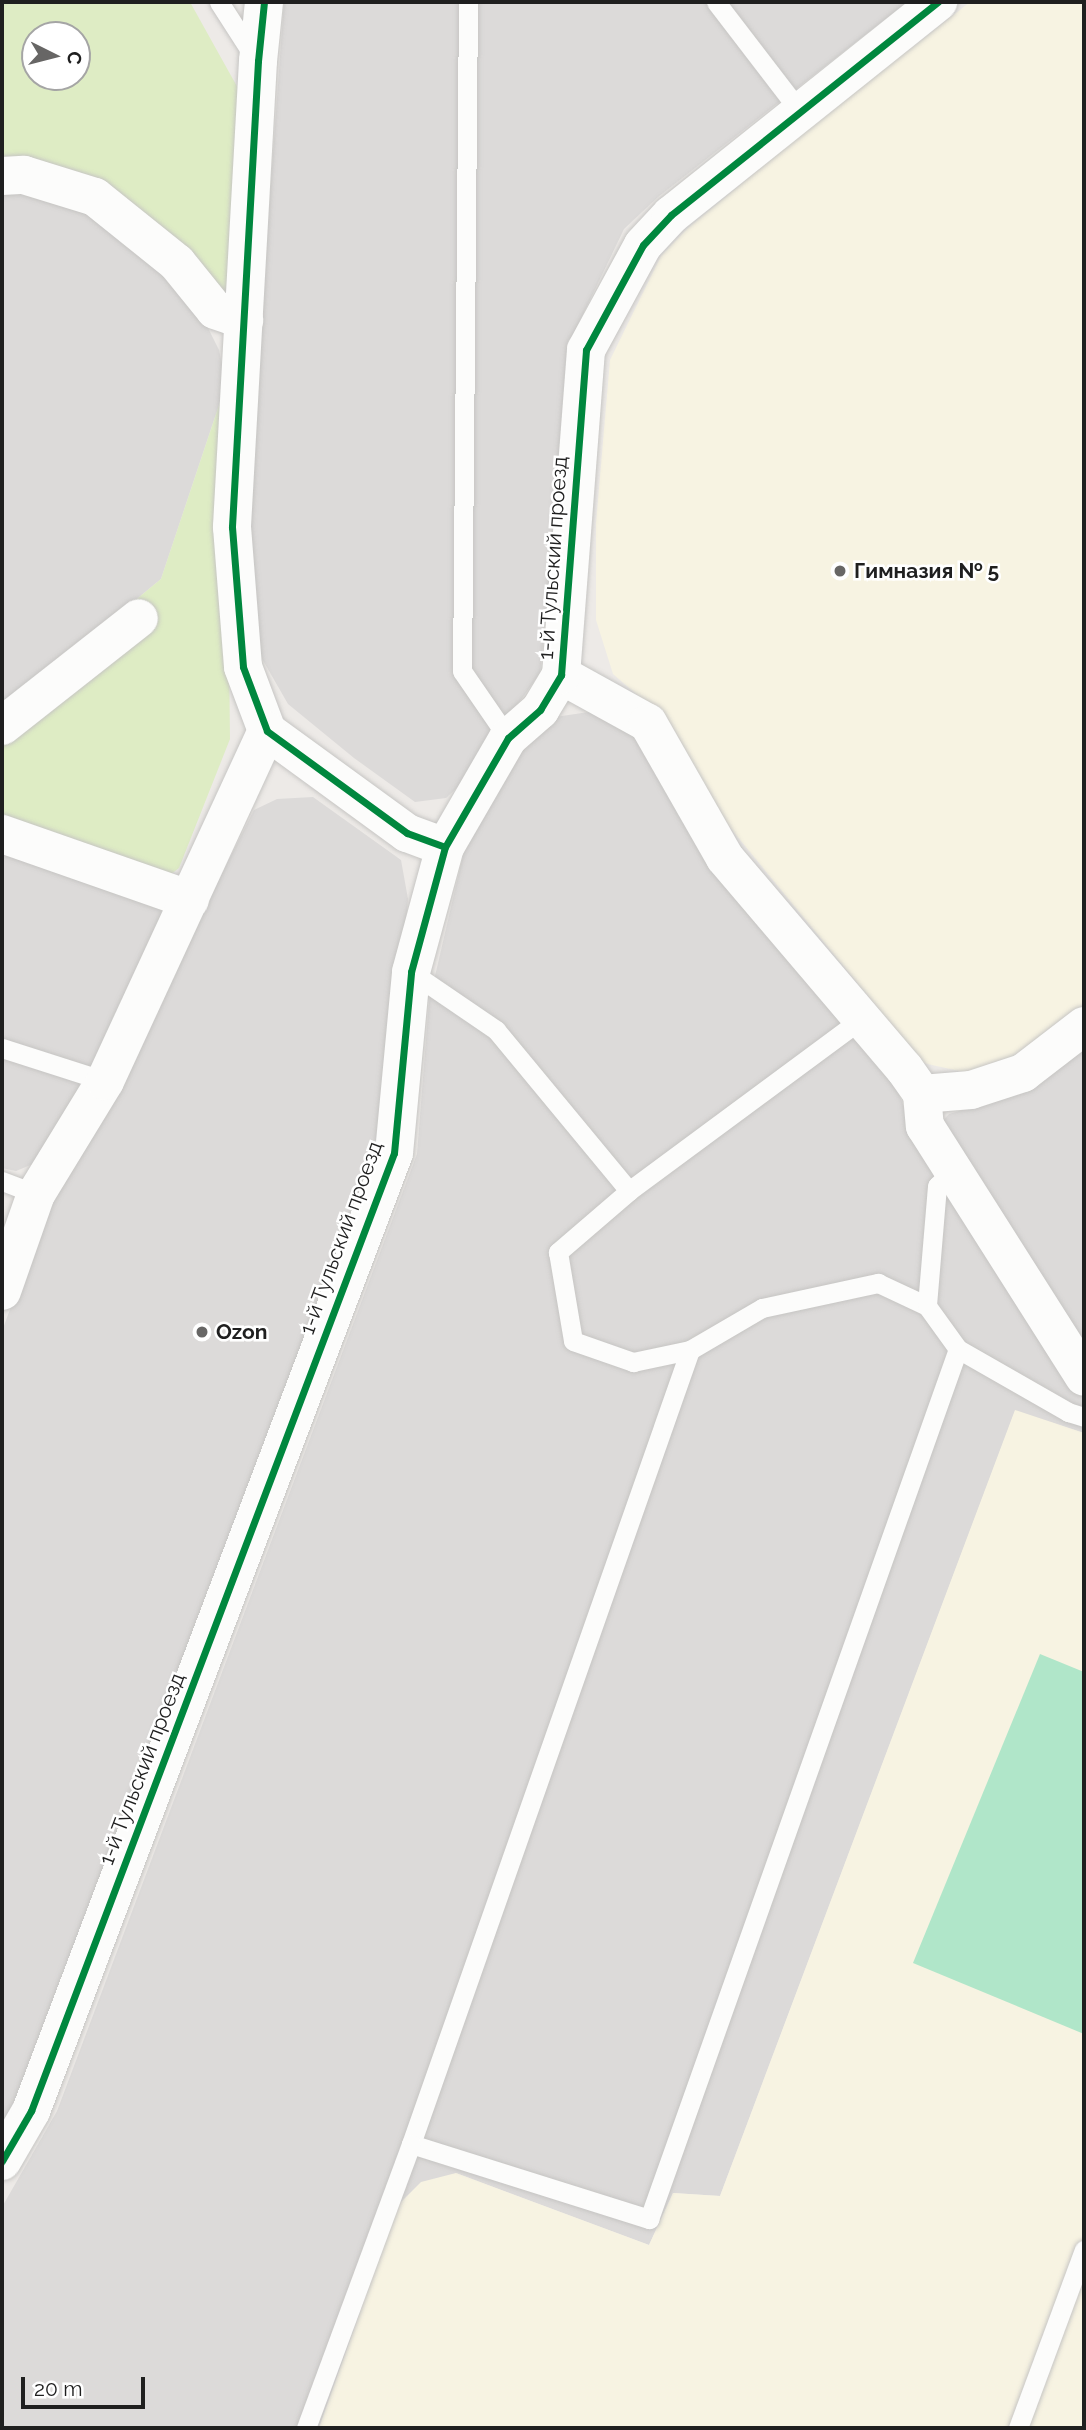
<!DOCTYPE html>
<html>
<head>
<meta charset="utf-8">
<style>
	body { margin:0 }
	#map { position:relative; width:1086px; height:2430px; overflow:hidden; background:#edeae7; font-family:Raleway,sans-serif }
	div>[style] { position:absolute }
	.residential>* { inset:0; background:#dcdad9 }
	.education>* { inset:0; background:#f7f3e2 }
	.grass>* { inset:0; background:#deecc4 }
	.pitch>* { inset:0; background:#b0e6c9 }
	.roads { filter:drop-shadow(0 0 2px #c6c5c3) drop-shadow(0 0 2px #c6c5c3) }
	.service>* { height:19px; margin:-9.5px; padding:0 9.5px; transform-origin:9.5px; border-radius:9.5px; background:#fcfcfb }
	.minor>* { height:38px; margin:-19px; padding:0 19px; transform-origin:19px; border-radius:19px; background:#fcfcfb }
	.cycleway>* { height:7px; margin:-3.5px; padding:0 3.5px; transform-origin:3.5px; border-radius:3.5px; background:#00873e }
	.dots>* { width:19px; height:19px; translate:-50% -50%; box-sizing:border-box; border:4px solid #fff; border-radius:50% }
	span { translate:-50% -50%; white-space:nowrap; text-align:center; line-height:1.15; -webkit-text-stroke:5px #fff; paint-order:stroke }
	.street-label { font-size:21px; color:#1f1f1f }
	.poi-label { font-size:21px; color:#1f1f1f; font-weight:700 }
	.left { translate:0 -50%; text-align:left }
	.frame { position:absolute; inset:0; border:4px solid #1f1f1f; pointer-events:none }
	.north { position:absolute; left:21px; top:21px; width:70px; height:70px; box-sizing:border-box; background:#fff; border:2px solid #a5a5a5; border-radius:50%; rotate:96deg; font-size:19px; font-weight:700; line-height:28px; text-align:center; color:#1f1f1f }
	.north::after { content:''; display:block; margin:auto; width:24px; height:32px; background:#676665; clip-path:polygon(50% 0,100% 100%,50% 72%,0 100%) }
	.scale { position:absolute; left:21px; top:2377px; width:124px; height:32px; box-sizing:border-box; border:4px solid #1f1f1f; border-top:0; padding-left:9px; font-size:21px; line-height:24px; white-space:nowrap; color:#1f1f1f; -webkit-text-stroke:5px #fff; paint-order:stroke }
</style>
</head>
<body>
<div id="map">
	<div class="residential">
		<i style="clip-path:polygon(284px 2px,907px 2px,658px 197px,624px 229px,574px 333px,540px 673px,461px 784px,446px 798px,415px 802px,354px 758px,288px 704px,257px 650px,246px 526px)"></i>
		<i style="clip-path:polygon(2px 189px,92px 209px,169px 273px,207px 326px,219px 350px,226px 384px,161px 579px,2px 710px)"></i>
		<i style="clip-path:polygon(589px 712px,635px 732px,896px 1086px,915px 1137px,959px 1196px,1084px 1398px,1084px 1433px,1015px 1411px,720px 2196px,673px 2193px,649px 2245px,456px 2173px,398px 2205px,319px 2428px,2px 2428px,2px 2207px,57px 2111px,417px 1154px,429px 1002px,464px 851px,520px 750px,555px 717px)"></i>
		<i style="clip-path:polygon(313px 797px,401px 860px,408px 899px,402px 973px,377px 1147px,12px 2107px,2px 2123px,2px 1331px,52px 1197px,115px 1086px,254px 810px,277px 799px)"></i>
		<i style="clip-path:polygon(2px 843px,158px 904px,163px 917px,81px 1091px,33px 1164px,16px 1171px,2px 1168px)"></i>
		<i style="clip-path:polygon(1084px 1050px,1084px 1359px,939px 1125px,949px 1114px,1031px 1090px)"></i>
	</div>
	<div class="education">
		<i style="clip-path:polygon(970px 2px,1084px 2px,1084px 1007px,1009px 1065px,968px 1073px,923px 1063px,727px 824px,657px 712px,613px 674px,596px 620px,596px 523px,610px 360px,661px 256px,688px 228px,809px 128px)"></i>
		<i style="clip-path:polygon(1015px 1410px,1084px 1433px,1084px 2428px,319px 2428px,398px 2205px,421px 2182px,456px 2173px,649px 2245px,673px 2193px,720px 2196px)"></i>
	</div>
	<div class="grass">
		<i style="clip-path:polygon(evenodd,2px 2px,190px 2px,239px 90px,235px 278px,218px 301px,186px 257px,2px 159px,2px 2px,35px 35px,77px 35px,77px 77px,35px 77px,35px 35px)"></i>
		<i style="clip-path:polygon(226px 384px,230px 739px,179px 868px,170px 875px,2px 822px,2px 710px,161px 579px)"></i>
	</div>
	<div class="pitch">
		<i style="clip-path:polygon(1040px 1654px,1084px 1672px,1084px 2034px,913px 1963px)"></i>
	</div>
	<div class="roads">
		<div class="service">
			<i style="left:219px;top:2px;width:67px;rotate:57.3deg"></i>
			<i style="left:468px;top:2px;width:669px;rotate:90.51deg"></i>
			<i style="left:462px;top:671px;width:81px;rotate:55.5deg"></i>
			<i style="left:716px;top:2px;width:136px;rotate:52.5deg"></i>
			<i style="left:411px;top:972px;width:103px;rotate:34.3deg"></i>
			<i style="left:496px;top:1030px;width:209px;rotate:50.4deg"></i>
			<i style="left:860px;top:1020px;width:287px;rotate:143.5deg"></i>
			<i style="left:629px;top:1191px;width:94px;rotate:139.3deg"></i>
			<i style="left:558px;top:1252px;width:90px;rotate:80.4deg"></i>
			<i style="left:573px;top:1341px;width:64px;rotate:19.3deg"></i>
			<i style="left:633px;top:1362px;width:58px;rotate:-11.9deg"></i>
			<i style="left:690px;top:1350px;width:83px;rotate:-30.3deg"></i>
			<i style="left:762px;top:1308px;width:119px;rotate:-12.2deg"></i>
			<i style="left:878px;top:1283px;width:54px;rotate:25.1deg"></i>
			<i style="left:2px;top:1048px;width:108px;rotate:17.8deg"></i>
			<i style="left:954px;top:1170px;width:23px;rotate:137deg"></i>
			<i style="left:937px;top:1186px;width:120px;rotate:94.8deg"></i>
			<i style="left:927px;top:1306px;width:53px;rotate:54.2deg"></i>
			<i style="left:2px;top:1181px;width:36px;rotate:21deg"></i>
			<i style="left:690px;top:1350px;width:842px;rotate:109.36deg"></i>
			<i style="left:411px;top:2144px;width:250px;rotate:17.5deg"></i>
			<i style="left:649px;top:2219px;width:923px;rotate:-70.45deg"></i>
			<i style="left:958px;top:1349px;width:127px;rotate:29.8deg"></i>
			<i style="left:1068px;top:1412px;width:17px;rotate:17deg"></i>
			<i style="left:306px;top:2428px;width:303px;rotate:-69.7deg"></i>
			<i style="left:1018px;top:2428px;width:190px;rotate:-69.7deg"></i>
		</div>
		<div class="minor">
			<i style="left:264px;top:2px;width:59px;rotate:95.8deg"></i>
			<i style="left:258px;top:61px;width:467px;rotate:93.2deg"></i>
			<i style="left:232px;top:527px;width:140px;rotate:85.5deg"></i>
			<i style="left:243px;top:667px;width:68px;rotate:69.4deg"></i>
			<i style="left:267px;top:731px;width:173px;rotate:36.1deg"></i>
			<i style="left:407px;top:833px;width:40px;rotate:20.2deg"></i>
			<i style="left:2px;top:176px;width:22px;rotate:-3deg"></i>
			<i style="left:24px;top:175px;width:74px;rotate:17.2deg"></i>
			<i style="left:95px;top:197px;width:105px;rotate:38.8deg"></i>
			<i style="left:177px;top:263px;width:60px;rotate:51deg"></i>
			<i style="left:215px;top:310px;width:31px;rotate:19deg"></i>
			<i style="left:561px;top:675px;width:99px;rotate:28.9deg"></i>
			<i style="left:648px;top:723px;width:155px;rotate:60.3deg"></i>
			<i style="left:725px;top:858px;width:276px;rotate:49.6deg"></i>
			<i style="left:904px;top:1068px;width:32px;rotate:55deg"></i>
			<i style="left:922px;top:1094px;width:32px;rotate:85deg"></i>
			<i style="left:925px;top:1126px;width:297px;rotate:57.6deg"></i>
			<i style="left:2px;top:726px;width:174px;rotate:-38.2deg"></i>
			<i style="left:2px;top:834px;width:199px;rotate:19.3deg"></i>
			<i style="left:922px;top:1094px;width:49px;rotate:-4.7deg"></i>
			<i style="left:971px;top:1090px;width:55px;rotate:-18.1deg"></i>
			<i style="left:1023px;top:1073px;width:77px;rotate:-37.6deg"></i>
			<i style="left:2px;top:1291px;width:103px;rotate:-70.7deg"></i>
			<i style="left:36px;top:1194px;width:132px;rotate:-58.6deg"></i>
			<i style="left:105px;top:1081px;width:386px;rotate:-65.2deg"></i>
			<i style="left:2px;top:2161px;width:58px;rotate:-59.9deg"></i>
			<i style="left:31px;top:2111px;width:1024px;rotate:-69.25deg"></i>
			<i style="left:394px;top:1153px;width:182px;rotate:-84.6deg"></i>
			<i style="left:411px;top:972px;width:130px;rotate:-74.8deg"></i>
			<i style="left:445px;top:847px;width:126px;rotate:-60deg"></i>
			<i style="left:508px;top:738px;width:43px;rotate:-41.2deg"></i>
			<i style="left:540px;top:710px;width:41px;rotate:-59deg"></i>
			<i style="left:561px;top:675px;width:326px;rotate:-85.6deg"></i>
			<i style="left:586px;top:350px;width:119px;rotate:-61.5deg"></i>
			<i style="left:643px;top:245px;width:41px;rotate:-47deg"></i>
			<i style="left:671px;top:215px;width:342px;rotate:-38.6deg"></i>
		</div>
	</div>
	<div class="cycleway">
		<i style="left:264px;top:2px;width:59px;rotate:95.8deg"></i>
		<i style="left:258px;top:61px;width:467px;rotate:93.2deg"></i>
		<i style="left:232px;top:527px;width:140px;rotate:85.5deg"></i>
		<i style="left:243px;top:667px;width:68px;rotate:69.4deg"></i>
		<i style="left:267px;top:731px;width:173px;rotate:36.1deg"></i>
		<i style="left:407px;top:833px;width:40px;rotate:20.2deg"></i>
		<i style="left:2px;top:2161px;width:58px;rotate:-59.9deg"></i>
		<i style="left:31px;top:2111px;width:1024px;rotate:-69.25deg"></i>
		<i style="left:394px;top:1153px;width:182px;rotate:-84.6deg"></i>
		<i style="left:411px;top:972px;width:130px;rotate:-74.8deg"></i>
		<i style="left:445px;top:847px;width:126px;rotate:-60deg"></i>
		<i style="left:508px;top:738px;width:43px;rotate:-41.2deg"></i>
		<i style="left:540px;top:710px;width:41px;rotate:-59deg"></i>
		<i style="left:561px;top:675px;width:326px;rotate:-85.6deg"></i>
		<i style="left:586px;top:350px;width:119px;rotate:-61.5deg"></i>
		<i style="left:643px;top:245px;width:41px;rotate:-47deg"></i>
		<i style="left:671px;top:215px;width:342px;rotate:-38.6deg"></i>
	</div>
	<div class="dots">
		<i style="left:840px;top:571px;background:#676665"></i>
		<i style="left:202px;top:1332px;background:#676665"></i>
	</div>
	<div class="street-label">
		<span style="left:553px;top:558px;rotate:-86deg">1-й Тульский проезд</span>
		<span style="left:341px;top:1238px;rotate:-70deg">1-й Тульский проезд</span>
		<span style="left:142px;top:1769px;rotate:-69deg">1-й Тульский проезд</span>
	</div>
	<div class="poi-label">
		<span class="left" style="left:854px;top:571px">Гимназия № 5</span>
		<span class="left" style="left:216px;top:1332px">Ozon</span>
	</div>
	<div class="frame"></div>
	<div class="north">С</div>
	<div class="scale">20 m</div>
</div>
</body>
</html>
